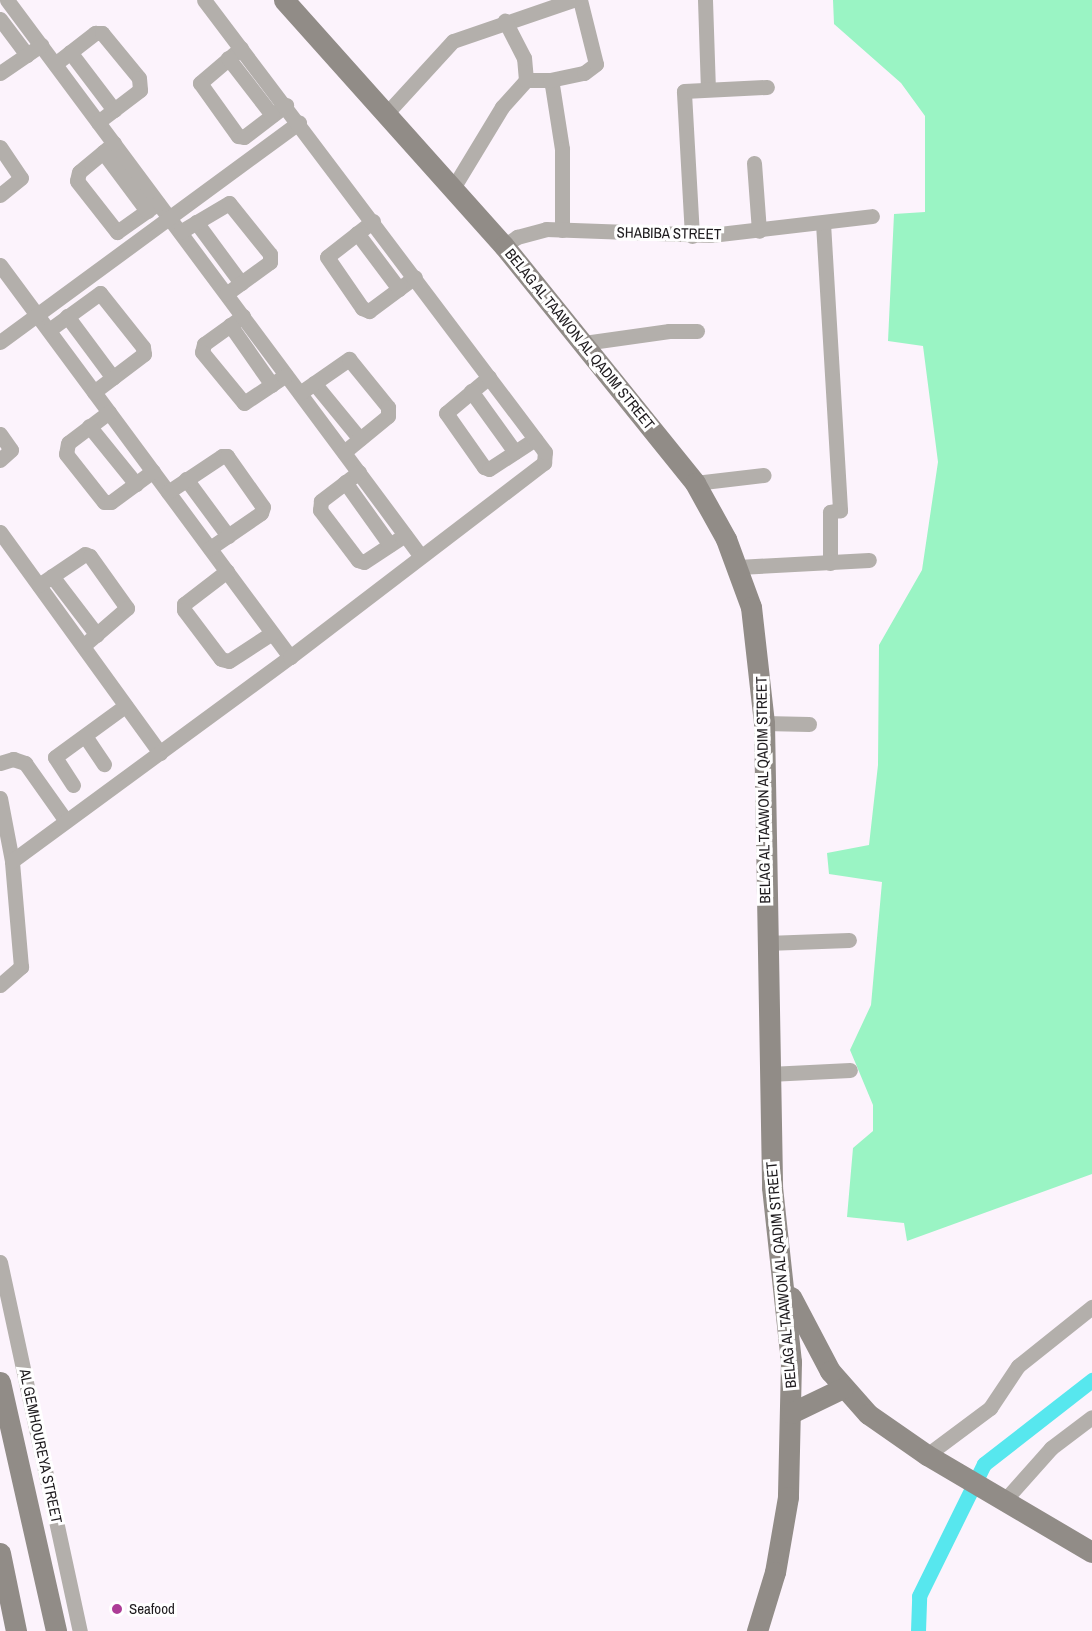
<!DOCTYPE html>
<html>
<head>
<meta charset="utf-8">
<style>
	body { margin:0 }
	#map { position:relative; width:1092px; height:1631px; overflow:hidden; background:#fcf3fc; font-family:"Archivo Narrow",sans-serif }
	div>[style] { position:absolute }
	.green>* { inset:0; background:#9af4c4 }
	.canal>* { height:15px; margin:-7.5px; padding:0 7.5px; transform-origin:7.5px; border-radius:7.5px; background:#57e7ee }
	.street>* { height:15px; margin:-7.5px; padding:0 7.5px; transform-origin:7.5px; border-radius:7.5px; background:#b3afab }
	.secondary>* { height:21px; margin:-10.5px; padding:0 10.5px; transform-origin:10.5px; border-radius:10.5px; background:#918c87 }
	.dots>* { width:16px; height:16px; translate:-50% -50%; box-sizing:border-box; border:3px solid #fff; border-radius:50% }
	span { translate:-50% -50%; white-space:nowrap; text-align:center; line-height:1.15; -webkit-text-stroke:6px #fff; paint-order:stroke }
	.street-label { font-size:15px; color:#1e1b1e }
	.poi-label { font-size:15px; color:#1e1b1e }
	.left { translate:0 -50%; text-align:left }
</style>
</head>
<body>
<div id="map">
	<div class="green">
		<i style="clip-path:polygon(833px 0,1092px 0,1092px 1174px,907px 1241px,904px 1223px,847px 1217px,853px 1148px,873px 1131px,873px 1105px,850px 1050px,871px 1005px,882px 882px,829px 874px,827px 853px,869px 845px,878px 765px,879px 645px,922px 570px,938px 462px,923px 346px,888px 341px,894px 214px,925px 212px,925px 116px,901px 83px,834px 24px)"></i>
	</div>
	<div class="canal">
		<i style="left:918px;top:1631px;width:35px;rotate:-88deg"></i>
		<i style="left:919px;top:1596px;width:147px;rotate:-63.8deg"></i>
		<i style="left:984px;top:1464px;width:137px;rotate:-37.9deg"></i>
	</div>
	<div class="street">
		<i style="left:7px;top:0;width:692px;rotate:53.35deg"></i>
		<i style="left:705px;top:0;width:89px;rotate:88.1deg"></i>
		<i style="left:0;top:19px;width:45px;rotate:53.1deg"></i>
		<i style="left:241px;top:48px;width:54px;rotate:139.5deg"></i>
		<i style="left:200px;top:83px;width:65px;rotate:54.4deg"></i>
		<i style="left:238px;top:136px;width:6px;rotate:9deg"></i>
		<i style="left:244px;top:137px;width:53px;rotate:-37.3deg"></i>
		<i style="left:70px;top:52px;width:73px;rotate:52.8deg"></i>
		<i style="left:228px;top:58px;width:72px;rotate:52.3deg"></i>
		<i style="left:55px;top:64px;width:51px;rotate:-37.8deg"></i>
		<i style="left:95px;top:33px;width:7px"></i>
		<i style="left:102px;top:33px;width:58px;rotate:50.6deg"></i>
		<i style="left:139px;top:78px;width:12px;rotate:85deg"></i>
		<i style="left:140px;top:90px;width:53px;rotate:142.7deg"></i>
		<i style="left:0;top:73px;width:50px;rotate:-34.3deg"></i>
		<i style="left:526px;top:80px;width:24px"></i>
		<i style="left:550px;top:80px;width:5px;rotate:68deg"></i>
		<i style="left:552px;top:85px;width:65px;rotate:81.1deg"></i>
		<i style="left:562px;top:149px;width:81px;rotate:90deg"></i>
		<i style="left:550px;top:80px;width:35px;rotate:-12deg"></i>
		<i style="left:584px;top:73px;width:15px;rotate:-37deg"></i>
		<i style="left:596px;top:64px;width:66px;rotate:-104deg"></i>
		<i style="left:386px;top:114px;width:99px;rotate:-47.5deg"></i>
		<i style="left:453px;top:41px;width:127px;rotate:-18.9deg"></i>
		<i style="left:114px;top:143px;width:45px;rotate:140.4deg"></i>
		<i style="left:79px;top:172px;width:9px;rotate:103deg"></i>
		<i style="left:77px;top:181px;width:65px;rotate:51.9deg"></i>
		<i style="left:117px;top:232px;width:50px;rotate:-35.3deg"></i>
		<i style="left:0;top:147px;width:37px;rotate:56deg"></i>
		<i style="left:21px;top:178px;width:27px;rotate:141deg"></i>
		<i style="left:103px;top:152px;width:74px;rotate:53.3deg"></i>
		<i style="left:754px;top:163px;width:68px;rotate:85.8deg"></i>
		<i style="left:453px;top:188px;width:95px;rotate:-58.8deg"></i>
		<i style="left:502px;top:107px;width:36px;rotate:-48deg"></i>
		<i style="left:526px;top:80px;width:22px;rotate:-95deg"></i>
		<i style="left:524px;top:58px;width:42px;rotate:-117.2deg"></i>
		<i style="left:373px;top:221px;width:58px;rotate:142deg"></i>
		<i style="left:327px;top:257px;width:62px;rotate:55.5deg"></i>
		<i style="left:362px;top:308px;width:8px;rotate:23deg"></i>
		<i style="left:369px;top:311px;width:57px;rotate:-36.5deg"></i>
		<i style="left:196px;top:222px;width:76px;rotate:53.6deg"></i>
		<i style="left:823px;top:223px;width:288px;rotate:86.6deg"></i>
		<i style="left:840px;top:510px;width:10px;rotate:169deg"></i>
		<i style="left:830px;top:512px;width:51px;rotate:90deg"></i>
		<i style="left:180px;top:232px;width:57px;rotate:-30.6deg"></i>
		<i style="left:229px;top:203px;width:65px;rotate:51.2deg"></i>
		<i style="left:270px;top:254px;width:8px;rotate:90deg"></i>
		<i style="left:270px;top:262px;width:54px;rotate:144deg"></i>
		<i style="left:357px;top:233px;width:70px;rotate:53.1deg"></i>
		<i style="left:692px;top:236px;width:145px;rotate:-93.2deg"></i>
		<i style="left:684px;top:91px;width:83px;rotate:-2.8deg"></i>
		<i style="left:504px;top:246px;width:16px;rotate:-35deg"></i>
		<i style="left:517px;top:237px;width:30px;rotate:-15deg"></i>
		<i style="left:546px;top:229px;width:165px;rotate:2.1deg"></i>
		<i style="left:711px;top:235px;width:162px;rotate:-6.7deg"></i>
		<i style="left:0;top:265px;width:488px;rotate:53.5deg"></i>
		<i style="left:67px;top:316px;width:77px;rotate:53.4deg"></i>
		<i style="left:243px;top:316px;width:48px;rotate:144.3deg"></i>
		<i style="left:204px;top:344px;width:8px;rotate:104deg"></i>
		<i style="left:202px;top:352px;width:66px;rotate:50.5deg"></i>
		<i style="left:244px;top:403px;width:50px;rotate:-33.7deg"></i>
		<i style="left:230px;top:325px;width:73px;rotate:55deg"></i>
		<i style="left:49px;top:330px;width:63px;rotate:-36deg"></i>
		<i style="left:100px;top:293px;width:69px;rotate:51.5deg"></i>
		<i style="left:143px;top:347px;width:7px;rotate:82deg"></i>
		<i style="left:144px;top:354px;width:63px;rotate:142.8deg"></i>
		<i style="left:0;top:342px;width:371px;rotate:-36.3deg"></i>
		<i style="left:584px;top:343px;width:86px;rotate:-8deg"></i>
		<i style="left:669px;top:331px;width:28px"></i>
		<i style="left:489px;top:377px;width:56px;rotate:140.1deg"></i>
		<i style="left:446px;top:413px;width:66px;rotate:54.9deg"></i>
		<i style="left:484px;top:467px;width:5px;rotate:22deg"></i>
		<i style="left:489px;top:469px;width:55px;rotate:-33.1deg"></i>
		<i style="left:314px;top:383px;width:72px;rotate:50.6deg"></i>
		<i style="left:471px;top:391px;width:75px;rotate:54.2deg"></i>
		<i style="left:300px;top:393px;width:60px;rotate:-34.8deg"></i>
		<i style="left:349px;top:359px;width:62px;rotate:50.9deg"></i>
		<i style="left:388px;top:407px;width:9px;rotate:90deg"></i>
		<i style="left:388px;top:416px;width:57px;rotate:140.7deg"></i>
		<i style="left:109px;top:412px;width:51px;rotate:142.9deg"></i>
		<i style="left:68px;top:443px;width:11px;rotate:100deg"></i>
		<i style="left:66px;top:454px;width:61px;rotate:51.6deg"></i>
		<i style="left:104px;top:502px;width:7px"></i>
		<i style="left:111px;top:502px;width:52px;rotate:-36.4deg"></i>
		<i style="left:89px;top:426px;width:75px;rotate:51deg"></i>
		<i style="left:0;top:434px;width:19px;rotate:55deg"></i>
		<i style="left:11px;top:450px;width:15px;rotate:138deg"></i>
		<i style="left:359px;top:472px;width:48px;rotate:142.7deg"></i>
		<i style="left:321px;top:501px;width:9px;rotate:96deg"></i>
		<i style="left:320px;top:510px;width:63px;rotate:52.8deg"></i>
		<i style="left:358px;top:560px;width:6px;rotate:18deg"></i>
		<i style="left:364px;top:562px;width:49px;rotate:-33.4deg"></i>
		<i style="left:186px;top:479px;width:71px;rotate:53.6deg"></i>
		<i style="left:345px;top:482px;width:77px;rotate:54.5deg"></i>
		<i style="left:695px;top:483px;width:69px;rotate:-6.6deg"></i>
		<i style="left:168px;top:492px;width:65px;rotate:-33.7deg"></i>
		<i style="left:222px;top:456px;width:5px"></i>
		<i style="left:227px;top:456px;width:62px;rotate:54.8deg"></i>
		<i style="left:263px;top:507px;width:6px;rotate:108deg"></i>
		<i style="left:261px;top:513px;width:62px;rotate:145.5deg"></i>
		<i style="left:0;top:532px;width:273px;rotate:54.1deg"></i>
		<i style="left:738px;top:567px;width:131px;rotate:-3.1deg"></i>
		<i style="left:227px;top:571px;width:54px;rotate:142.5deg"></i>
		<i style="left:184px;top:604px;width:6px;rotate:90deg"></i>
		<i style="left:184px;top:610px;width:61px;rotate:52.9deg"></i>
		<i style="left:221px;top:659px;width:8px;rotate:14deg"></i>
		<i style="left:229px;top:661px;width:51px;rotate:-33.1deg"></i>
		<i style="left:52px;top:576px;width:74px;rotate:52.7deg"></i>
		<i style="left:39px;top:585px;width:55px;rotate:-34deg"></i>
		<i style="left:85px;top:554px;width:5px;rotate:22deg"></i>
		<i style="left:90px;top:556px;width:64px;rotate:54.6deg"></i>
		<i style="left:127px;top:608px;width:58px;rotate:139.2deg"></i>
		<i style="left:764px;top:723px;width:45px;rotate:1.3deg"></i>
		<i style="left:85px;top:736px;width:34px;rotate:56deg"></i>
		<i style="left:0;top:763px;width:14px;rotate:-17deg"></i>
		<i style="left:13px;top:759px;width:13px;rotate:18deg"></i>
		<i style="left:25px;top:763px;width:71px;rotate:54.7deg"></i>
		<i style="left:73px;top:785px;width:33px;rotate:-123deg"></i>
		<i style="left:55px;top:757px;width:87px;rotate:-36.1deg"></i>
		<i style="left:0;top:798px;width:64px;rotate:79.2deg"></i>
		<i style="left:766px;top:943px;width:83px;rotate:-2.1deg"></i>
		<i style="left:0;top:985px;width:28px;rotate:-41deg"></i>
		<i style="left:21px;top:967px;width:106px;rotate:-94.9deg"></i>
		<i style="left:12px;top:861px;width:345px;rotate:-36.3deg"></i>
		<i style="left:290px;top:657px;width:320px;rotate:-37.4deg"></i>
		<i style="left:544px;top:463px;width:11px;rotate:-85deg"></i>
		<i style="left:545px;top:452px;width:566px;rotate:-127.03deg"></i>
		<i style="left:769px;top:1074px;width:81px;rotate:-2.8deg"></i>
		<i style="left:0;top:1262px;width:378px;rotate:77.8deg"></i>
		<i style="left:927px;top:1455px;width:79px;rotate:-36.7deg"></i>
		<i style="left:990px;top:1408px;width:50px;rotate:-56.3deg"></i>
		<i style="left:1018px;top:1366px;width:95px;rotate:-38.6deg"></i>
		<i style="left:1004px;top:1501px;width:71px;rotate:-48.4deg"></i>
		<i style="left:1051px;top:1448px;width:51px;rotate:-37.1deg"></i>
	</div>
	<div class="secondary">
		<i style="left:284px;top:0;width:330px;rotate:48.2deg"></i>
		<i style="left:504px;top:246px;width:304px;rotate:51.1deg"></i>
		<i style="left:695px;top:483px;width:64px;rotate:61deg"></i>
		<i style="left:726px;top:539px;width:72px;rotate:69.8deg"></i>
		<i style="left:751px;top:607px;width:117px;rotate:83.6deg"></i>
		<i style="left:764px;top:723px;width:464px;rotate:89deg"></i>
		<i style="left:772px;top:1187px;width:176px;rotate:83.8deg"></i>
		<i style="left:791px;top:1362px;width:135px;rotate:91.3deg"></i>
		<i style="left:788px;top:1497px;width:76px;rotate:99.8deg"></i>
		<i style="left:775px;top:1572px;width:62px;rotate:107deg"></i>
		<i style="left:791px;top:1297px;width:84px;rotate:62.2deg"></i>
		<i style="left:830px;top:1371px;width:57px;rotate:48.5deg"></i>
		<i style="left:868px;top:1414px;width:72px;rotate:34.8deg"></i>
		<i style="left:927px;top:1455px;width:191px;rotate:30.5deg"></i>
		<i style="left:0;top:1382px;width:255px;rotate:77.3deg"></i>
		<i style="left:791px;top:1413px;width:58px;rotate:-25.7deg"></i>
		<i style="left:0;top:1553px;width:80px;rotate:78.4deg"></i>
	</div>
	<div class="dots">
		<i style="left:117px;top:1609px;background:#ad3c97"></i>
	</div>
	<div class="street-label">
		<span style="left:669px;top:233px;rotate:1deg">SHABIBA STREET</span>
		<span style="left:580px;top:339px;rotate:51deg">BELAG AL TAAWON AL QADIM STREET</span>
		<span style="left:763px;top:790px;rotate:-91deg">BELAG AL TAAWON AL QADIM STREET</span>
		<span style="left:781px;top:1275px;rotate:-95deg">BELAG AL TAAWON AL QADIM STREET</span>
		<span style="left:41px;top:1446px;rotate:78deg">AL GEMHOUREYA STREET</span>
	</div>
	<div class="poi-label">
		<span class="left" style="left:129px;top:1609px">Seafood</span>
	</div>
</div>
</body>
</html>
